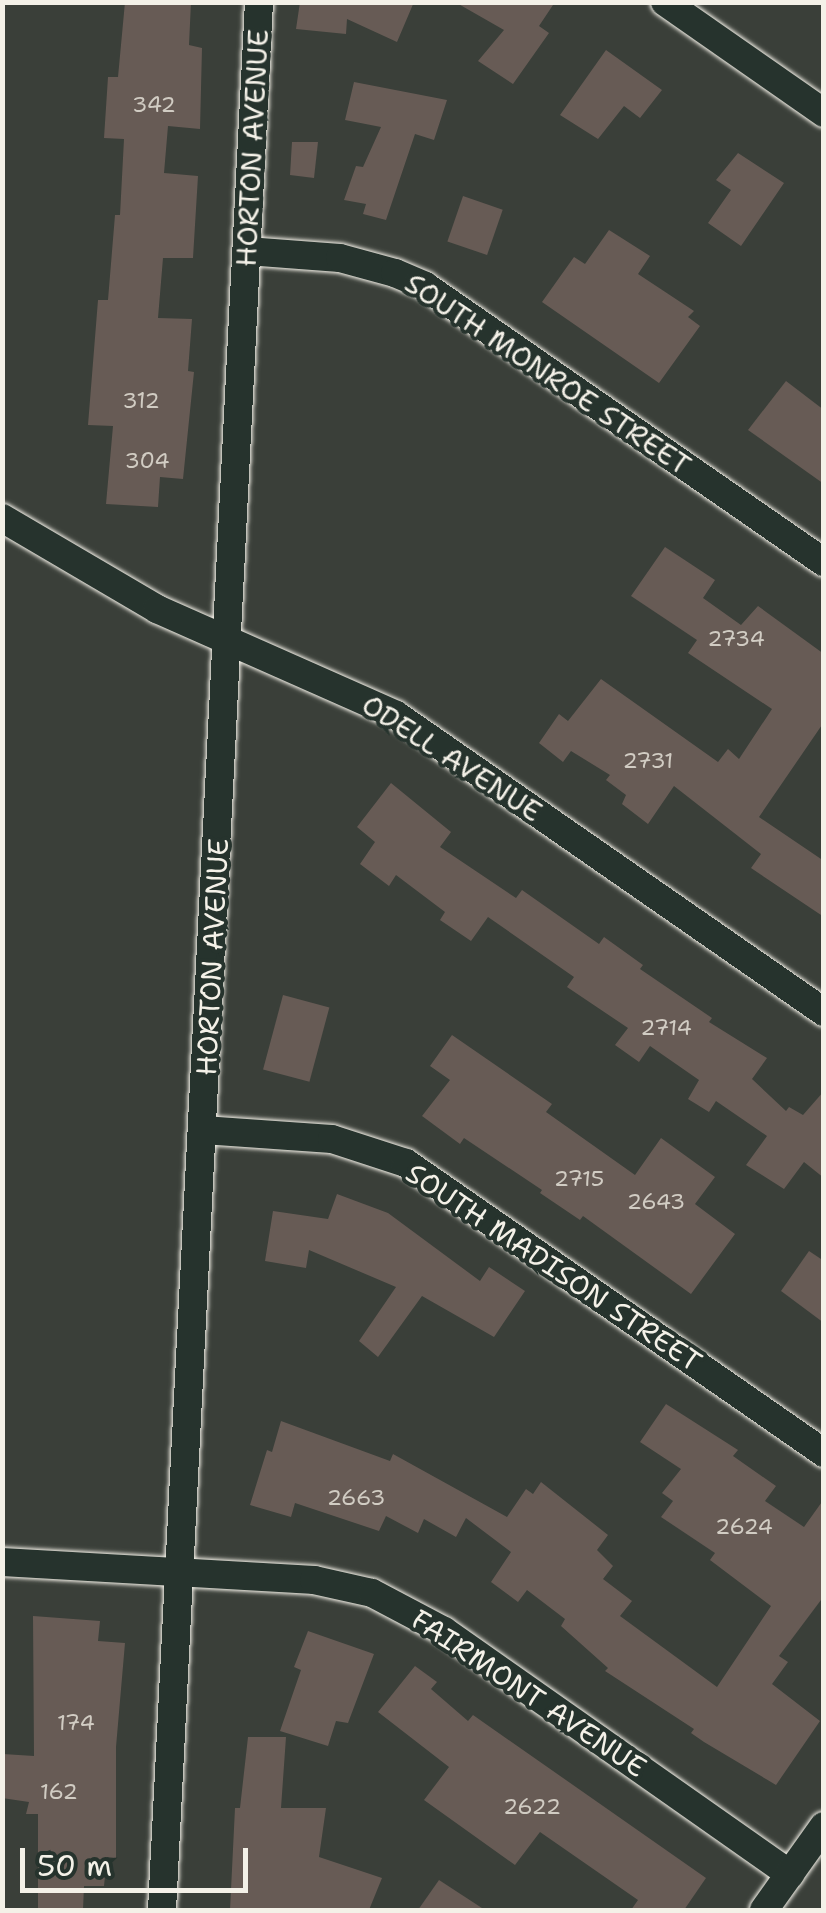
<!DOCTYPE html>
<html>
<head>
<meta charset="utf-8">
<style>
	body { margin:0 }
	#map { position:relative; width:826px; height:1913px; overflow:hidden; background:#3a3f39; font-family:"Shantell Sans",sans-serif }
	div>[style] { position:absolute }
	.building>* { inset:0; background:#675b55; transform-origin:0 0 }
	.roads { filter:drop-shadow(0 0 2px #f4f1e8) drop-shadow(0 0 2px #f4f1e8) }
	.street>* { height:28px; margin:-14px; padding:0 14px; transform-origin:14px; border-radius:14px; background:#26332d }
	span { translate:-50% -50%; white-space:nowrap; text-align:center; line-height:1.15; -webkit-text-stroke:8px #26332d; paint-order:stroke }
	.number-label { font-size:22px; color:#d1ccc3 }
	.number-label span { -webkit-text-stroke-width:0 }
	.street-label { font-size:28px; color:#f4f1e8 }
	.frame { position:absolute; inset:0; border:5px solid #f4f1e8; pointer-events:none }
	.scale { position:absolute; left:20px; top:1848px; width:228px; height:45px; box-sizing:border-box; border:5px solid #f4f1e8; border-top:0; padding-left:12px; font-size:30px; line-height:35px; white-space:nowrap; color:#f4f1e8; -webkit-text-stroke:8px #26332d; paint-order:stroke }
</style>
</head>
<body>
<div id="map">
	<div class="building">
		<i style="clip-path:polygon(125px 2px,191px 2px,189px 45px,202px 48px,200px 129px,168px 126px,164px 173px,198px 176px,193px 258px,163px 258px,158px 318px,192px 319px,188px 371px,194px 372px,183px 479px,160px 477px,158px 507px,106px 504px,113px 426px,88px 425px,98px 300px,108px 300px,115px 215px,120px 215px,124px 139px,104px 138px,108px 77px,118px 77px)"></i>
		<i style="clip-path:polygon(300px 2px,414px 2px,397px 42px,347px 19px,346px 34px,296px 29px)"></i>
		<i style="clip-path:polygon(455px 2px,555px 2px,539px 26px,549px 33px,513px 84px,478px 61px,504px 30px)"></i>
		<i style="clip-path:polygon(606px 50px,662px 90px,640px 118px,624px 106px,598px 139px,560px 115px)"></i>
		<i style="clip-path:polygon(354px 82px,447px 100px,434px 140px,415px 134px,386px 220px,363px 214px,366px 204px,344px 200px,356px 166px,363px 167px,381px 127px,345px 120px)"></i>
		<i style="clip-path:polygon(292px 142px,318px 142px,314px 178px,290px 175px)"></i>
		<i style="clip-path:polygon(738px 153px,784px 183px,741px 246px,708px 223px,731px 190px,716px 180px)"></i>
		<i style="left:463px;top:196px;width:42px;height:48px;rotate:19deg"></i>
		<i style="clip-path:polygon(609px 230px,650px 256px,638px 274px,694px 311px,688px 317px,700px 326px,659px 383px,542px 302px,574px 257px,585px 264px)"></i>
		<i style="clip-path:polygon(786px 381px,824px 410px,824px 484px,748px 430px)"></i>
		<i style="clip-path:polygon(665px 547px,715px 580px,703px 598px,741px 625px,758px 606px,824px 654px,824px 722px,759px 817px,824px 861px,824px 917px,751px 868px,761px 854px,674px 786px,648px 824px,622px 804px,626px 795px,606px 780px,610px 775px,571px 751px,563px 762px,539px 743px,559px 714px,568px 721px,601px 679px,718px 762px,728px 749px,739px 759px,772px 709px,688px 653px,697px 640px,631px 596px)"></i>
		<i style="clip-path:polygon(391px 783px,451px 832px,440px 847px,516px 898px,522px 890px,599px 944px,604px 937px,643px 965px,640px 969px,712px 1018px,709px 1022px,767px 1058px,752px 1079px,786px 1111px,789px 1107px,803px 1115px,824px 1091px,824px 1178px,804px 1162px,784px 1189px,746px 1165px,767px 1136px,716px 1101px,709px 1112px,688px 1099px,699px 1080px,650px 1046px,639px 1062px,615px 1045px,628px 1028px,567px 987px,574px 977px,488px 917px,471px 941px,440px 920px,445px 912px,396px 875px,389px 886px,360px 864px,375px 842px,357px 827px)"></i>
		<i style="left:283px;top:995px;width:48px;height:77px;rotate:15deg"></i>
		<i style="clip-path:polygon(452px 1035px,552px 1104px,546px 1112px,635px 1175px,661px 1138px,715px 1177px,695px 1204px,735px 1234px,691px 1294px,583px 1216px,580px 1220px,540px 1193px,542px 1190px,464px 1138px,460px 1144px,422px 1116px,450px 1080px,430px 1066px)"></i>
		<i style="clip-path:polygon(337px 1194px,388px 1213px,480px 1281px,489px 1267px,525px 1291px,494px 1337px,422px 1296px,378px 1357px,359px 1341px,396px 1287px,309px 1250px,306px 1268px,265px 1261px,273px 1211px,328px 1219px)"></i>
		<i style="clip-path:polygon(809px 1251px,824px 1261px,824px 1323px,781px 1291px)"></i>
		<i style="clip-path:polygon(666px 1404px,738px 1450px,733px 1456px,776px 1486px,765px 1501px,804px 1527px,824px 1499px,824px 1596px,779px 1656px,788px 1662px,772px 1684px,820px 1721px,776px 1785px,704px 1742px,691px 1733px,694px 1729px,605px 1671px,608px 1668px,561px 1626px,565px 1619px,527px 1590px,518px 1602px,491px 1582px,511px 1552px,466px 1518px,456px 1537px,424px 1519px,418px 1533px,386px 1516px,379px 1531px,295px 1503px,291px 1517px,250px 1505px,267px 1450px,272px 1452px,281px 1421px,390px 1461px,393px 1454px,507px 1517px,526px 1489px,533px 1494px,541px 1482px,608px 1535px,597px 1550px,613px 1566px,603px 1579px,632px 1601px,620px 1616px,717px 1687px,771px 1606px,710px 1560px,715px 1553px,661px 1517px,673px 1501px,662px 1493px,681px 1469px,640px 1442px)"></i>
		<i style="clip-path:polygon(33px 1616px,100px 1621px,98px 1641px,125px 1643px,116px 1747px,116px 1858px,107px 1857px,104px 1886px,84px 1886px,83px 1910px,38px 1910px,38px 1814px,26px 1814px,29px 1802px,2px 1798px,3px 1754px,34px 1756px)"></i>
		<i style="clip-path:polygon(308px 1631px,374px 1654px,348px 1723px,336px 1721px,328px 1746px,280px 1731px,301px 1670px,294px 1667px)"></i>
		<i style="clip-path:polygon(415px 1666px,437px 1682px,431px 1689px,468px 1721px,473px 1715px,706px 1878px,684px 1910px,631px 1910px,638px 1900px,540px 1832px,515px 1865px,424px 1800px,449px 1767px,378px 1712px)"></i>
		<i style="clip-path:polygon(248px 1737px,286px 1737px,281px 1808px,326px 1808px,319px 1857px,382px 1878px,369px 1910px,230px 1910px,235px 1808px,240px 1808px)"></i>
		<i style="clip-path:polygon(439px 1880px,485px 1910px,418px 1910px)"></i>
	</div>
	<div class="roads">
		<div class="street">
			<i style="left:665px;top:2px;width:194px;rotate:34.9deg"></i>
			<i style="left:247px;top:251px;width:93px;rotate:4.3deg"></i>
			<i style="left:340px;top:258px;width:57px;rotate:15.3deg"></i>
			<i style="left:395px;top:273px;width:33px;rotate:23deg"></i>
			<i style="left:425px;top:286px;width:485px;rotate:34.7deg"></i>
			<i style="left:2px;top:518px;width:180px;rotate:30.4deg"></i>
			<i style="left:157px;top:609px;width:261px;rotate:23.9deg"></i>
			<i style="left:396px;top:715px;width:521px;rotate:34.76deg"></i>
			<i style="left:203px;top:1130px;width:129px;rotate:4deg"></i>
			<i style="left:332px;top:1139px;width:78px;rotate:18deg"></i>
			<i style="left:406px;top:1163px;width:509px;rotate:34.75deg"></i>
			<i style="left:2px;top:1562px;width:313px;rotate:3.3deg"></i>
			<i style="left:314px;top:1580px;width:59px;rotate:12.6deg"></i>
			<i style="left:372px;top:1593px;width:81px;rotate:27.8deg"></i>
			<i style="left:444px;top:1631px;width:423px;rotate:35.1deg"></i>
			<i style="left:162px;top:1910px;width:1910px;rotate:-87.09deg"></i>
			<i style="left:764px;top:1910px;width:103px;rotate:-54.5deg"></i>
		</div>
	</div>
	<div class="number-label">
		<span style="left:154px;top:105px">342</span>
		<span style="left:141px;top:401px">312</span>
		<span style="left:147px;top:461px">304</span>
		<span style="left:736px;top:639px">2734</span>
		<span style="left:648px;top:761px">2731</span>
		<span style="left:666px;top:1028px">2714</span>
		<span style="left:579px;top:1179px">2715</span>
		<span style="left:656px;top:1202px">2643</span>
		<span style="left:356px;top:1498px">2663</span>
		<span style="left:744px;top:1527px">2624</span>
		<span style="left:76px;top:1723px">174</span>
		<span style="left:59px;top:1792px">162</span>
		<span style="left:532px;top:1807px">2622</span>
	</div>
	<div class="street-label">
		<span style="left:252px;top:148px;rotate:-87deg">HORTON AVENUE</span>
		<span style="left:548px;top:374px;rotate:34deg">SOUTH MONROE STREET</span>
		<span style="left:452px;top:758px;rotate:33deg">ODELL AVENUE</span>
		<span style="left:212px;top:957px;rotate:-87deg">HORTON AVENUE</span>
		<span style="left:554px;top:1267px;rotate:34deg">SOUTH MADISON STREET</span>
		<span style="left:529px;top:1693px;rotate:34deg">FAIRMONT AVENUE</span>
	</div>
	<div class="frame"></div>
	<div class="scale">50 m</div>
</div>
</body>
</html>
